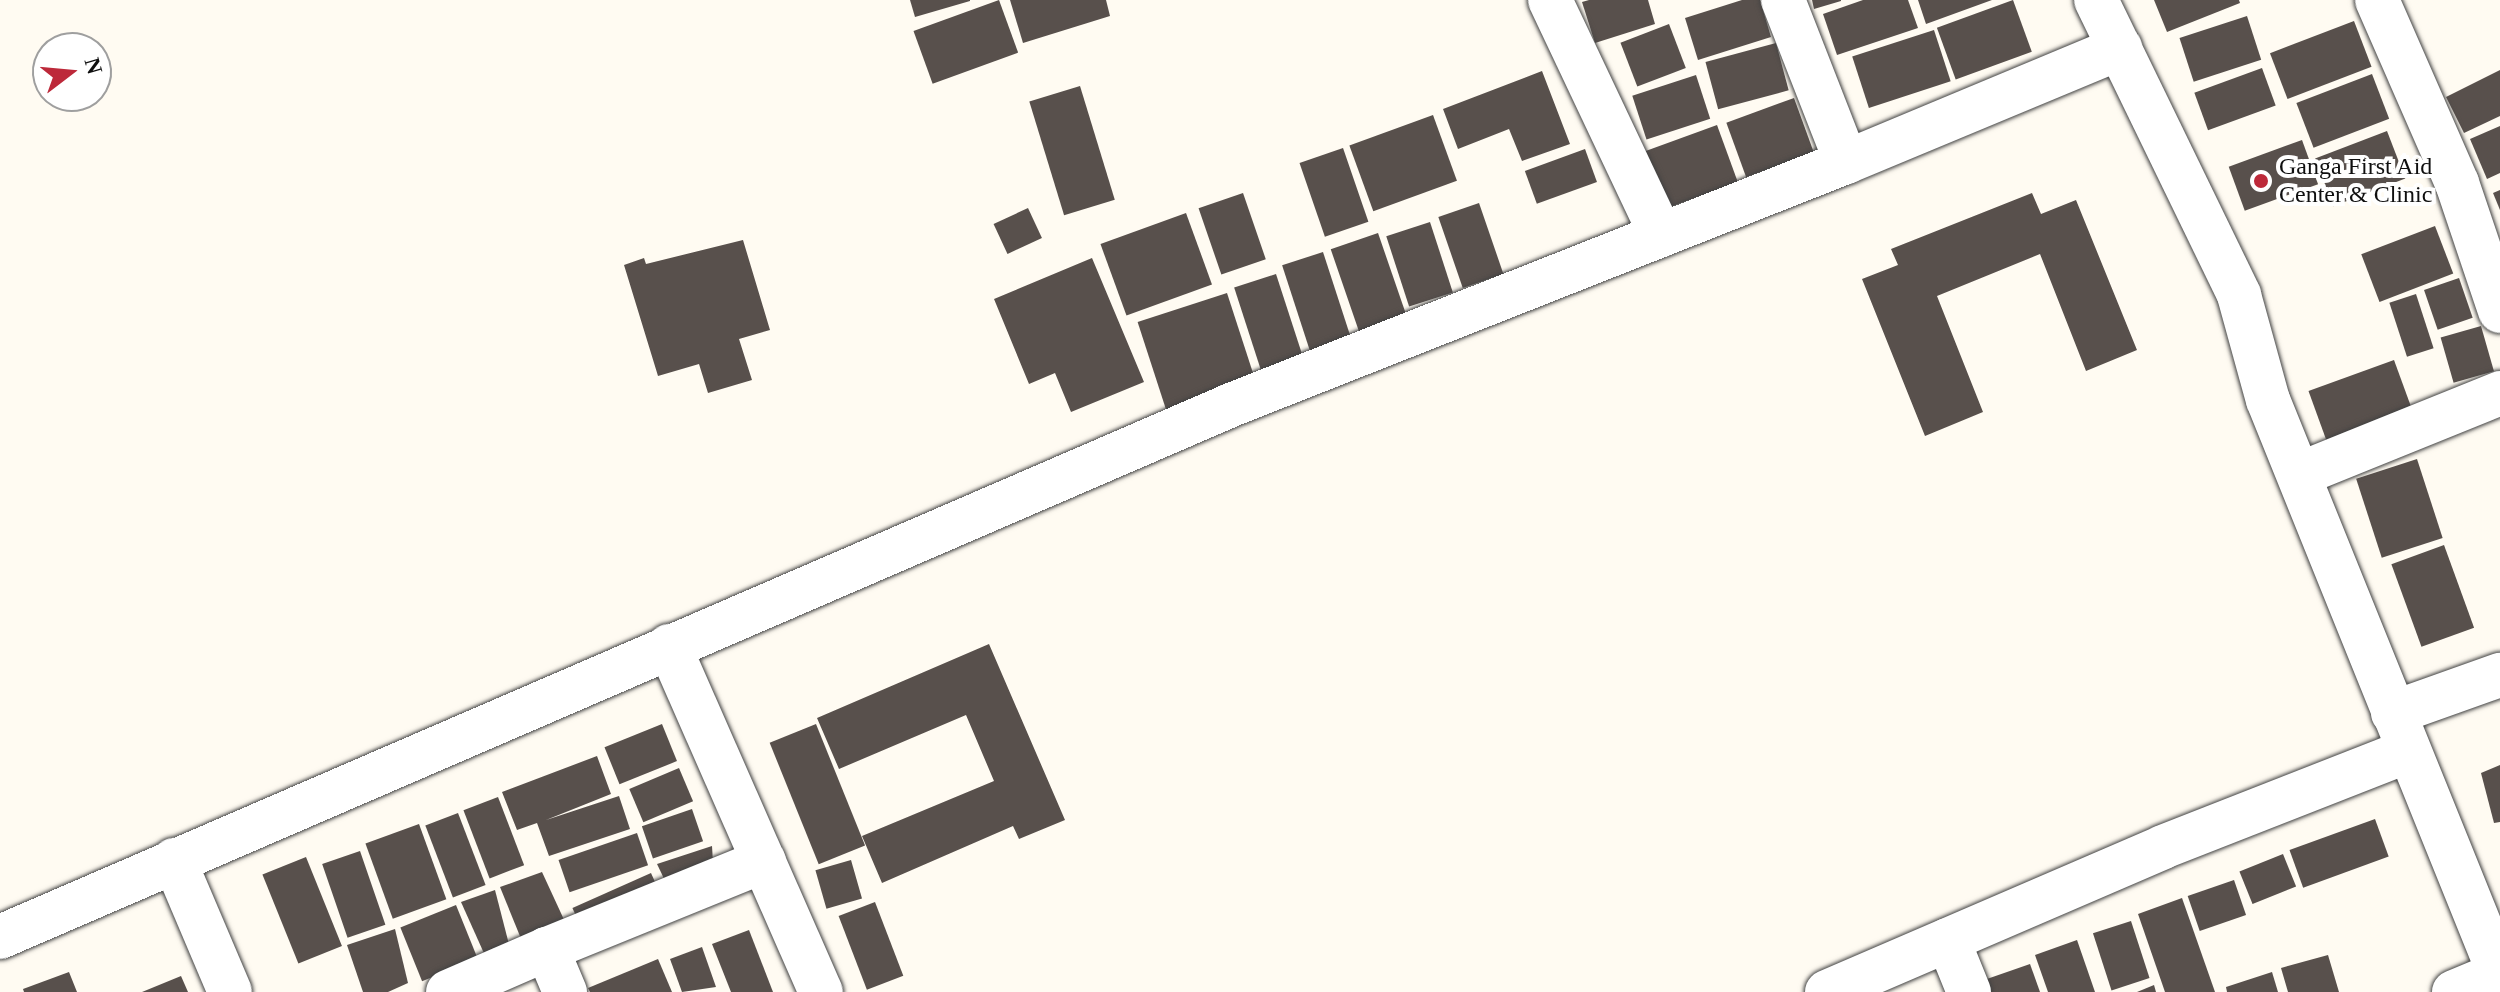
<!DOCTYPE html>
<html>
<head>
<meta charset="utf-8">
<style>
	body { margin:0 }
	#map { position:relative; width:2500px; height:992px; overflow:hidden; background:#fffbf2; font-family:"Times New Roman",serif }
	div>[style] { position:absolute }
	.building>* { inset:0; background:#58504c; transform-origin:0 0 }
	.roads { filter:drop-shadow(0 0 2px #424242) drop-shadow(0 0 2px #424242) }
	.minor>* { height:44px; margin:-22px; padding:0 22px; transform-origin:22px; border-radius:22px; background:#fff }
	.dots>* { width:22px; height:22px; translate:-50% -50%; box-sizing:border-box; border:4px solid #fff; border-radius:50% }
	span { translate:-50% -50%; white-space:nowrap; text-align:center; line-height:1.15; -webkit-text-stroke:8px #fff; paint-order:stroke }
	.poi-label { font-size:24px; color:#0f0f0f }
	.left { translate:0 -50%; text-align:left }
	.north { position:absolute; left:32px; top:32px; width:80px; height:80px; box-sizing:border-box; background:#fff; border:2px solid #9f9f9f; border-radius:50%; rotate:74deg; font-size:22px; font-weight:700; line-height:32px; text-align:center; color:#0f0f0f }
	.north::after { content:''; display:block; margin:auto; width:28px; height:36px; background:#bd293a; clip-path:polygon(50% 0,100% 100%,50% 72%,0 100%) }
</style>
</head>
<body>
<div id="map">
	<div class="building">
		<i style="clip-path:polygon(910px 0,970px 0,970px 1px,915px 17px)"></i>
		<i style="left:999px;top:0;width:56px;height:91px;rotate:70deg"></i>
		<i style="clip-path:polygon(1010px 0,1106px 0,1110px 16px,1023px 43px)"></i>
		<i style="clip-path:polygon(1589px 0,1648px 0,1655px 24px,1595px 43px,1582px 2px)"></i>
		<i style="clip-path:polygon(1742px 0,1760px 0,1771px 37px,1698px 60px,1685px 18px)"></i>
		<i style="clip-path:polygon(1812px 0,1841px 0,1841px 1px,1814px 9px)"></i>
		<i style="clip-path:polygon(1863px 0,1908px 0,1918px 28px,1837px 55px,1823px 14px)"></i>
		<i style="clip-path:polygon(1918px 0,1992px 0,1926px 24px)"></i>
		<i style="left:2013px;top:0;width:55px;height:81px;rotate:70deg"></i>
		<i style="clip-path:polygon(2154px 0,2239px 0,2240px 3px,2167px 32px)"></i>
		<i style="left:2247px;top:16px;width:46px;height:71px;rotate:72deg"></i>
		<i style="left:2354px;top:21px;width:49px;height:90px;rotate:69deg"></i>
		<i style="left:1669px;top:24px;width:47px;height:52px;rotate:69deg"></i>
		<i style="left:1934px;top:30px;width:54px;height:86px;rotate:72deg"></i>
		<i style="left:1776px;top:43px;width:49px;height:73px;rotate:75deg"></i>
		<i style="left:2262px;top:68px;width:40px;height:72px;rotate:70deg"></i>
		<i style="clip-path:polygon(2500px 70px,2500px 116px,2464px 133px,2446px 97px)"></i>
		<i style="clip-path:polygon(1542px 71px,1570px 144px,1522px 161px,1509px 129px,1458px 149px,1443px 109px)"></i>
		<i style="left:2372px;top:74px;width:48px;height:81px;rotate:69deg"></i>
		<i style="left:1696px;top:75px;width:46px;height:67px;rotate:72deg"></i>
		<i style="left:1080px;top:86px;width:119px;height:53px;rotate:73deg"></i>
		<i style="left:1794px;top:98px;width:58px;height:72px;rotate:70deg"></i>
		<i style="left:1433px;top:115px;width:70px;height:89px;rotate:70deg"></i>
		<i style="left:1717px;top:125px;width:61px;height:81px;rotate:70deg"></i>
		<i style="clip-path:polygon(2500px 126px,2500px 173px,2487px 179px,2470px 139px)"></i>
		<i style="left:2387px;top:131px;width:51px;height:77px;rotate:69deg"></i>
		<i style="left:2302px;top:140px;width:47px;height:78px;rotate:70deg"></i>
		<i style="left:1343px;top:148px;width:78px;height:46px;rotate:71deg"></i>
		<i style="left:1585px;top:149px;width:35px;height:64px;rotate:70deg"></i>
		<i style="clip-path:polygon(2500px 190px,2500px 210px,2493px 193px)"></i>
		<i style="left:1243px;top:193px;width:70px;height:47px;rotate:71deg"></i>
		<i style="clip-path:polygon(2032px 193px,2041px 214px,2076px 200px,2137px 350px,2086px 371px,2040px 254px,1937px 296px,1983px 412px,1925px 436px,1862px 279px,1898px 265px,1891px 249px)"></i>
		<i style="left:1479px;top:203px;width:75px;height:43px;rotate:71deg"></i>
		<i style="left:1028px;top:208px;width:33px;height:38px;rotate:65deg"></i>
		<i style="left:1186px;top:213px;width:76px;height:91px;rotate:70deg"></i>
		<i style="left:1430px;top:222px;width:74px;height:46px;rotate:72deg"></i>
		<i style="left:2435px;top:226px;width:51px;height:79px;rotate:69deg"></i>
		<i style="left:1378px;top:233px;width:90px;height:50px;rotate:71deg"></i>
		<i style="clip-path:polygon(743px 240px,770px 330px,739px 339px,752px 380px,708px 393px,699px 364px,658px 376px,624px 265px,644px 258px,646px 264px)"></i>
		<i style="left:1323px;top:252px;width:91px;height:43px;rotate:72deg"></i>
		<i style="clip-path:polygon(1092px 258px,1144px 382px,1071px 412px,1055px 373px,1029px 384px,994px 299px)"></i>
		<i style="left:1276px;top:274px;width:86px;height:44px;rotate:72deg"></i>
		<i style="left:2459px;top:278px;width:42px;height:37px;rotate:71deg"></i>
		<i style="left:1227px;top:293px;width:98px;height:94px;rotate:72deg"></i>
		<i style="left:2416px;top:294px;width:57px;height:28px;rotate:72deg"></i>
		<i style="left:2481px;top:326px;width:47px;height:42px;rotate:74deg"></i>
		<i style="left:2394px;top:360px;width:61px;height:91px;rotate:70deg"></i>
		<i style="left:2417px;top:459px;width:83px;height:64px;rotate:72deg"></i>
		<i style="left:2444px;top:545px;width:88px;height:56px;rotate:70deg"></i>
		<i style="clip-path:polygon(989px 644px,1065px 820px,1019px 839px,1013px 826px,882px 883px,862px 836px,994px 781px,966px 715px,839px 769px,817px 718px)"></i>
		<i style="left:662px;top:724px;width:40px;height:62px;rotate:68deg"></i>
		<i style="left:816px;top:724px;width:131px;height:50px;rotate:68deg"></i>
		<i style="clip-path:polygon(597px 756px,611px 794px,546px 820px,619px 796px,630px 829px,549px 856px,537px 823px,517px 830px,502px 792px)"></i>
		<i style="clip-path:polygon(2500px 765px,2500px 822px,2494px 823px,2481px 773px)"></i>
		<i style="left:679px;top:768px;width:36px;height:54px;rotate:67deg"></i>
		<i style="left:498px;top:797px;width:73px;height:37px;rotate:69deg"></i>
		<i style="left:692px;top:809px;width:34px;height:53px;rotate:71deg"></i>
		<i style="left:458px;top:813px;width:77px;height:35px;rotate:69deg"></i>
		<i style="left:2375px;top:819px;width:40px;height:91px;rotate:70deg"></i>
		<i style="left:419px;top:824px;width:80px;height:57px;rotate:70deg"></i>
		<i style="left:637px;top:833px;width:34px;height:83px;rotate:71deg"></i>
		<i style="clip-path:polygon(712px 846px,713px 863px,668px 887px,657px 864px)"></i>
		<i style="left:360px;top:851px;width:78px;height:40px;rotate:71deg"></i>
		<i style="left:2283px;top:854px;width:35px;height:47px;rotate:68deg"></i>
		<i style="left:306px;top:857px;width:96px;height:47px;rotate:68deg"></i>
		<i style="left:851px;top:860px;width:40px;height:37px;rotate:74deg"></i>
		<i style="clip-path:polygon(542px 872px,566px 924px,524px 946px,500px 887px)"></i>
		<i style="left:651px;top:873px;width:22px;height:86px;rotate:66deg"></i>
		<i style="left:2234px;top:880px;width:37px;height:49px;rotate:71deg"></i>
		<i style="clip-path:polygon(495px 890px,511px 952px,487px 960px,461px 902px)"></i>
		<i style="clip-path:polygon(2182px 898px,2215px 992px,2165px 992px,2138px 914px)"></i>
		<i style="left:875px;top:902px;width:79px;height:39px;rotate:69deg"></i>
		<i style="left:456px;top:905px;width:58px;height:60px;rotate:68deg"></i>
		<i style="left:2131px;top:921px;width:60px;height:40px;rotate:72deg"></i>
		<i style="clip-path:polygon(395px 929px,408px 983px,388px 992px,363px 992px,347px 945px)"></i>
		<i style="clip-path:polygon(749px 930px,773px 992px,731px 992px,712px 944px)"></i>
		<i style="clip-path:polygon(2077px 940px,2095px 992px,2048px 992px,2035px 955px)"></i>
		<i style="clip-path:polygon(702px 947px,716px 987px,682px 992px,670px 959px)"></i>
		<i style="clip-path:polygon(2328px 955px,2339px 992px,2288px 992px,2281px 968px)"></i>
		<i style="clip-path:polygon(658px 959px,672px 992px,590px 992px,588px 988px)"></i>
		<i style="clip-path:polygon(2030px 964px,2040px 992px,1988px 992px,1984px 980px)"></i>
		<i style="clip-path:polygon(69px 972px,77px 992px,24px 992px,23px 989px)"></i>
		<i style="clip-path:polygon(2272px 972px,2278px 992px,2227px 992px,2226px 987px)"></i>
		<i style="clip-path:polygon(181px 976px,188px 992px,142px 992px)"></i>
		<i style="clip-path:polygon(2154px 985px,2156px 992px,2137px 992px)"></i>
	</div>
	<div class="roads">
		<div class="minor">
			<i style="left:1550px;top:0;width:260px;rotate:64.7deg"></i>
			<i style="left:1783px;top:0;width:174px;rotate:68.7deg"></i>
			<i style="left:2096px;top:0;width:328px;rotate:64.1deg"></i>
			<i style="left:2239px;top:295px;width:109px;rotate:74.6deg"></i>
			<i style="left:2268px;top:400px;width:620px;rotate:68.03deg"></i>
			<i style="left:2377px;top:0;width:200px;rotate:66.4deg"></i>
			<i style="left:2457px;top:183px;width:135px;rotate:71.4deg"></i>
			<i style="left:2300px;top:474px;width:216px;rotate:-22deg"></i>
			<i style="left:669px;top:646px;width:378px;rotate:66.3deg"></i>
			<i style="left:2393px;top:713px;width:114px;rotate:-19.6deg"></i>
			<i style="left:174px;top:860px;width:143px;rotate:67deg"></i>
			<i style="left:0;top:937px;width:1341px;rotate:-23.37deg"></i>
			<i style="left:1231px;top:405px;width:661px;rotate:-21.56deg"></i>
			<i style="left:1846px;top:162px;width:297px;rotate:-22.6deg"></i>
			<i style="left:1948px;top:940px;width:56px;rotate:68deg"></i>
			<i style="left:448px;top:992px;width:108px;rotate:-23.5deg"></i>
			<i style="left:565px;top:992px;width:47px;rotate:-112.7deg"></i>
			<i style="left:547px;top:949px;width:234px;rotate:-22.1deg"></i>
			<i style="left:1827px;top:992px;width:366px;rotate:-23.3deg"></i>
			<i style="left:2163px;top:847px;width:263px;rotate:-21.4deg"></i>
			<i style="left:2454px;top:992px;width:50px;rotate:-22.4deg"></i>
		</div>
	</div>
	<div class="dots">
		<i style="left:2261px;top:181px;background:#bd293a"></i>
	</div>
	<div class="poi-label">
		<span class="left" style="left:2279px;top:181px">Ganga First Aid<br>Center &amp; Clinic</span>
	</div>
	<div class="north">N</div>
</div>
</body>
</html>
